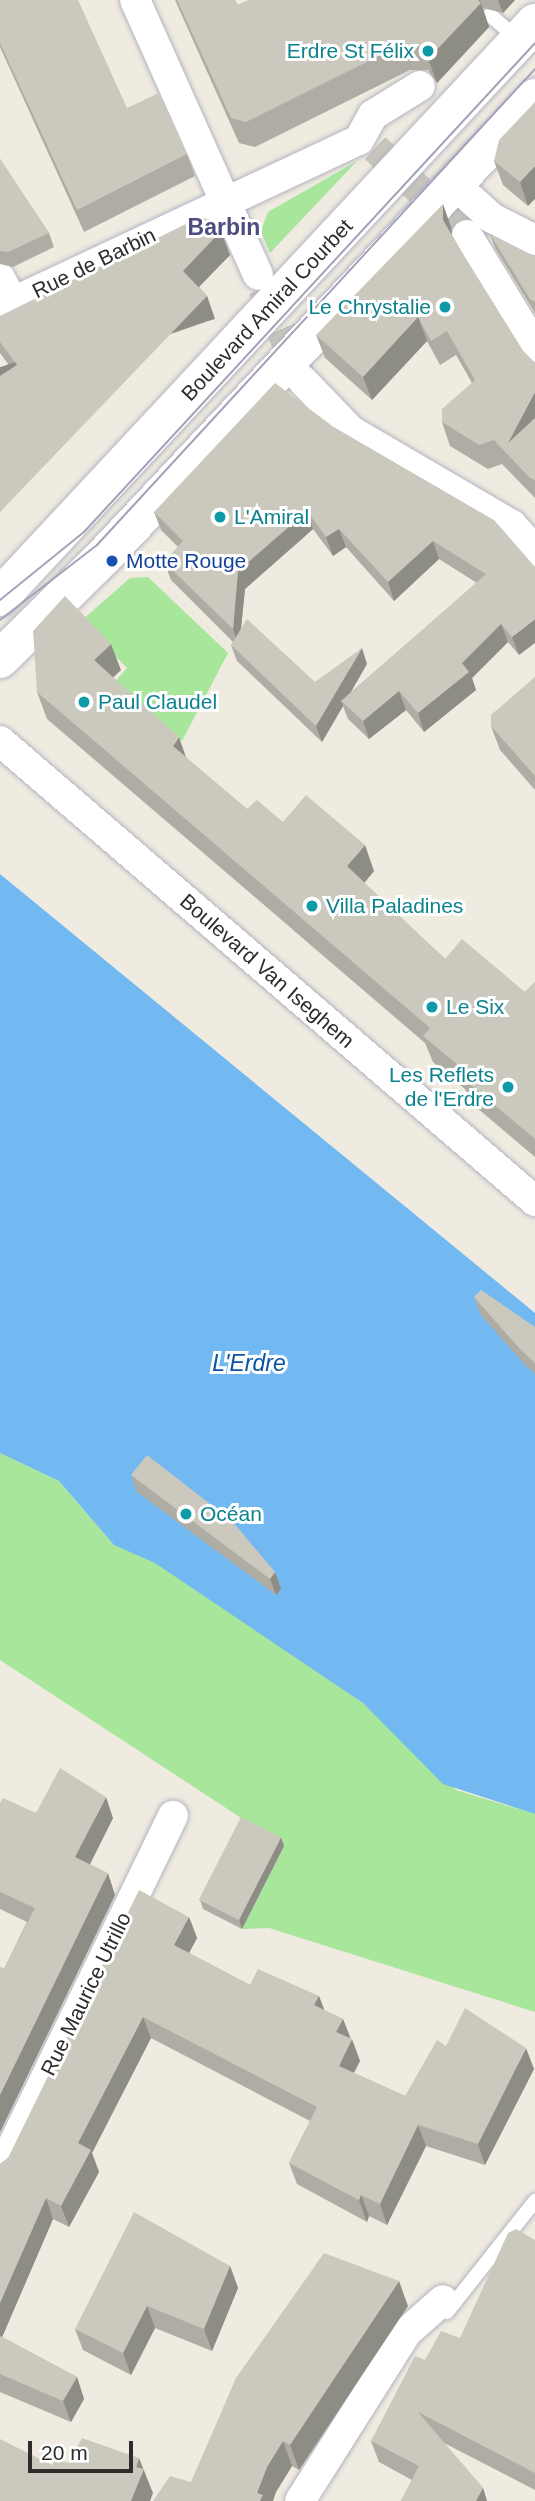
<!DOCTYPE html>
<html>
<head>
<meta charset="utf-8">
<style>
	body { margin:0 }
	#map { position:relative; width:535px; height:2501px; overflow:hidden; background:#efebe0; font-family:Helvetica,sans-serif }
	div>[style] { position:absolute }
	.green>* { inset:0; background:#a8e69c }
	.water>* { inset:0; background:#72b9f1 }
	.street-tunnel>* { height:30px; margin-top:-15px; transform-origin:0; background:repeating-linear-gradient(90deg,#c8c5bc 0 30px,transparent 0 45px) }
	.roads { filter:drop-shadow(0 0 2px #b3b3c1) drop-shadow(0 0 2px #b3b3c1) }
	.lane>* { height:14px; margin:-7px; padding:0 7px; transform-origin:7px; border-radius:7px; background:#fff }
	.street>* { height:30px; margin:-15px; padding:0 15px; transform-origin:15px; border-radius:15px; background:#fff }
	.secondary>* { height:38px; margin:-19px; padding:0 19px; transform-origin:19px; border-radius:19px; background:#fff }
	.tram>* { height:2px; margin:-1px; padding:0 1px; transform-origin:1px; border-radius:1px; background:#a3a2b8 }
	.wall>* { inset:0; background:#afada3 }
	.shaded-wall>* { inset:0; background:#8e8d85; transform-origin:0 0 }
	.building>* { inset:0; background:#cbc9be; transform-origin:0 0 }
	.dots>* { width:19px; height:19px; translate:-50% -50%; box-sizing:border-box; border:4px solid #fff; border-radius:50% }
	span { translate:-50% -50%; white-space:nowrap; text-align:center; line-height:1.15; -webkit-text-stroke:6px #fff; paint-order:stroke }
	.culture-label { font-size:21px; color:#0d838f }
	.right { translate:-100% -50%; text-align:right }
	.left { translate:0 -50%; text-align:left }
	.street-label { font-size:21px; color:#2d2d2d }
	.transit-label { font-size:21px; color:#164399 }
	.neighbourhood-label { font-size:23px; color:#4c4c80; font-weight:700 }
	.water-label { font-size:23px; color:#0b54a3; font-style:italic }
	.scale { position:absolute; left:28px; top:2441px; width:105px; height:32px; box-sizing:border-box; border:4px solid #2d2d2d; border-top:0; padding-left:9px; font-size:21px; line-height:24px; white-space:nowrap; color:#2d2d2d; -webkit-text-stroke:5px #fff; paint-order:stroke }
</style>
</head>
<body>
<div id="map">
	<div class="green">
		<i style="clip-path:polygon(357px 161px,270px 253px,261px 231px,268px 212px)"></i>
		<i style="clip-path:polygon(148px 577px,228px 653px,182px 741px,111px 686px,127px 668px,81px 621px,130px 578px)"></i>
		<i style="clip-path:polygon(0 1453px,59px 1481px,114px 1545px,123px 1537px,363px 1703px,456px 1790px,535px 1814px,535px 2012px,269px 1928px,242px 1929px,284px 1846px,0 1660px)"></i>
	</div>
	<div class="water">
		<i style="clip-path:polygon(0 874px,535px 1313px,535px 1814px,443px 1784px,363px 1703px,155px 1563px,114px 1545px,59px 1481px,0 1453px)"></i>
	</div>
	<div class="street-tunnel">
		<i style="left:375px;top:148px;width:127px;rotate:43.4deg"></i>
		<i style="left:263px;top:288px;width:94px;rotate:66.7deg"></i>
	</div>
	<div class="roads">
		<div class="lane">
			<i style="left:490px;top:15px;width:37px;rotate:41deg"></i>
			<i style="left:447px;top:2312px;width:142px;rotate:-51.6deg"></i>
		</div>
		<div class="street">
			<i style="left:135px;top:0;width:301px;rotate:65.9deg"></i>
			<i style="left:454px;top:184px;width:51px;rotate:41.8deg"></i>
			<i style="left:492px;top:218px;width:48px;rotate:27.1deg"></i>
			<i style="left:467px;top:235px;width:131px;rotate:58.7deg"></i>
			<i style="left:0;top:278px;width:27px;rotate:62deg"></i>
			<i style="left:0;top:308px;width:396px;rotate:-25.1deg"></i>
			<i style="left:359px;top:140px;width:29px;rotate:-61deg"></i>
			<i style="left:373px;top:115px;width:55px;rotate:-31.7deg"></i>
			<i style="left:302px;top:380px;width:71px;rotate:46.1deg"></i>
			<i style="left:351px;top:431px;width:186px;rotate:30.3deg"></i>
			<i style="left:512px;top:525px;width:35px;rotate:49deg"></i>
			<i style="left:0;top:741px;width:706px;rotate:40.69deg"></i>
			<i style="left:0;top:2172px;width:396px;rotate:-64.1deg"></i>
			<i style="left:300px;top:2501px;width:200px;rotate:-57.7deg"></i>
			<i style="left:407px;top:2332px;width:48px;rotate:-41.6deg"></i>
		</div>
		<div class="secondary">
			<i style="left:0;top:597px;width:785px;rotate:-47.01deg"></i>
			<i style="left:0;top:659px;width:151px;rotate:-44.7deg"></i>
			<i style="left:107px;top:553px;width:625px;rotate:-46.75deg"></i>
		</div>
	</div>
	<div class="tram">
		<i style="left:0;top:600px;width:108px;rotate:-39deg"></i>
		<i style="left:84px;top:532px;width:665px;rotate:-47.31deg"></i>
		<i style="left:0;top:620px;width:123px;rotate:-37.7deg"></i>
		<i style="left:97px;top:545px;width:647px;rotate:-47.38deg"></i>
	</div>
	<div class="wall">
		<i style="clip-path:polygon(0 0,127px 108px,187px 154px,195px 176px,84px 232px,0 47px)"></i>
		<i style="clip-path:polygon(175px 0,235px 0,238px 5px,249px 0,515px 0,503px 13px,483px 8px,489px 27px,437px 83px,428px 70px,410px 70px,255px 147px,239px 143px)"></i>
		<i style="clip-path:polygon(535px 102px,528px 206px,503px 185px,494px 161px)"></i>
		<i style="clip-path:polygon(0 159px,49px 233px,54px 247px,13px 267px,0 264px)"></i>
		<i style="clip-path:polygon(451px 227px,452px 235px,464px 256px,523px 351px,535px 363px,535px 498px,502px 464px,488px 469px,450px 446px,442px 422px,472px 383px,456px 355px,440px 365px,427px 341px,372px 400px,325px 358px,316px 335px)"></i>
		<i style="clip-path:polygon(221px 231px,230px 255px,199px 287px,207px 296px,215px 319px,11px 368px,0 353px,0 316px)"></i>
		<i style="clip-path:polygon(490px 234px,535px 257px,535px 313px,495px 248px)"></i>
		<i style="clip-path:polygon(evenodd,335px 428px,495px 521px,519px 655px,508px 642px,472px 678px,476px 690px,424px 732px,406px 710px,369px 739px,348px 719px,343px 706px,322px 742px,237px 661px,231px 645px,233px 642px,171px 580px,164px 562px,178px 547px,161px 530px,154px 512px,335px 428px,313px 529px,333px 556px,346px 547px,394px 601px,439px 559px,477px 583px,350px 693px,367px 664px,315px 682px,241px 629px,245px 589px,313px 529px)"></i>
		<i style="clip-path:polygon(121px 670px,113px 677px,187px 759px,247px 809px,283px 822px,374px 871px,364px 883px,445px 959px,525px 992px,535px 982px,535px 1157px,470px 1102px,465px 1089px,433px 1062px,425px 1043px,47px 719px,37px 692px)"></i>
		<i style="clip-path:polygon(535px 677px,535px 790px,500px 750px,491px 726px)"></i>
		<i style="clip-path:polygon(474px 1297px,535px 1327px,535px 1374px,526px 1366px,480px 1314px)"></i>
		<i style="clip-path:polygon(131px 1475px,275px 1572px,281px 1589px,276px 1595px,137px 1492px)"></i>
		<i style="clip-path:polygon(0 1803px,36px 1813px,113px 1818px,90px 1864px,115px 1895px,0 2132px,0 1967px,4px 1969px,27px 1922px,0 1909px)"></i>
		<i style="clip-path:polygon(284px 1846px,242px 1929px,203px 1909px,200px 1900px)"></i>
		<i style="clip-path:polygon(189px 1917px,197px 1938px,189px 1953px,250px 1985px,319px 1996px,324px 2010px,343px 2019px,360px 2061px,354px 2073px,405px 2096px,446px 2046px,534px 2069px,485px 2165px,426px 2146px,387px 2225px,369px 2216px,367px 2222px,297px 2184px,289px 2163px,310px 2121px,151px 2038px,92px 2153px,99px 2172px,69px 2227px,53px 2219px,2px 2337px,77px 2377px,84px 2399px,71px 2422px,0 2392px,0 2164px,8px 2158px)"></i>
		<i style="clip-path:polygon(535px 2240px,535px 2490px,444px 2443px,483px 2488px,487px 2501px,401px 2501px,412px 2480px,379px 2462px,371px 2441px,425px 2360px,460px 2338px)"></i>
		<i style="clip-path:polygon(230px 2266px,238px 2288px,212px 2351px,155px 2328px,131px 2375px,83px 2350px,75px 2329px)"></i>
		<i style="clip-path:polygon(408px 2306px,299px 2470px,292px 2466px,276px 2492px,191px 2482px)"></i>
	</div>
	<div class="shaded-wall">
		<i style="clip-path:polygon(474px 0,480px 0,489px 27px,437px 83px,428px 59px)"></i>
		<i style="clip-path:polygon(498px 0,515px 0,503px 13px)"></i>
		<i style="clip-path:polygon(535px 166px,535px 199px,528px 206px,520px 182px)"></i>
		<i style="clip-path:polygon(443px 204px,451px 227px,452px 243px,443px 220px)"></i>
		<i style="clip-path:polygon(221px 231px,230px 255px,191px 295px,183px 271px)"></i>
		<i style="left:207px;top:296px;width:24px;height:299px;rotate:71deg"></i>
		<i style="clip-path:polygon(418px 317px,427px 341px,372px 400px,363px 377px)"></i>
		<i style="clip-path:polygon(535px 392px,535px 432px,508px 443px)"></i>
		<i style="clip-path:polygon(307px 511px,313px 529px,245px 589px,239px 648px,233px 629px,238px 571px)"></i>
		<i style="clip-path:polygon(339px 529px,346px 547px,333px 556px,326px 537px)"></i>
		<i style="clip-path:polygon(433px 541px,439px 559px,394px 601px,388px 582px)"></i>
		<i style="clip-path:polygon(535px 619px,535px 643px,519px 655px,512px 637px)"></i>
		<i style="clip-path:polygon(501px 624px,508px 642px,472px 678px,476px 690px,424px 732px,418px 713px,462px 663px)"></i>
		<i style="clip-path:polygon(111px 644px,121px 670px,104px 686px,94px 660px)"></i>
		<i style="clip-path:polygon(362px 648px,367px 664px,344px 704px,341px 701px,343px 706px,322px 742px,316px 726px)"></i>
		<i style="clip-path:polygon(399px 691px,406px 710px,369px 739px,363px 721px)"></i>
		<i style="clip-path:polygon(179px 737px,188px 763px,173px 746px)"></i>
		<i style="clip-path:polygon(365px 845px,374px 871px,356px 893px,347px 866px)"></i>
		<i style="clip-path:polygon(275px 1572px,281px 1589px,276px 1595px,270px 1579px)"></i>
		<i style="clip-path:polygon(106px 1797px,113px 1818px,83px 1878px,75px 1857px)"></i>
		<i style="clip-path:polygon(281px 1837px,284px 1846px,242px 1929px,239px 1919px)"></i>
		<i style="clip-path:polygon(108px 1873px,115px 1895px,0 2132px,0 2095px)"></i>
		<i style="clip-path:polygon(189px 1917px,197px 1938px,182px 1966px,174px 1945px)"></i>
		<i style="clip-path:polygon(319px 1996px,327px 2017px,314px 2005px)"></i>
		<i style="clip-path:polygon(143px 2017px,151px 2038px,92px 2153px,99px 2172px,69px 2227px,61px 2206px,78px 2143px)"></i>
		<i style="clip-path:polygon(343px 2019px,351px 2040px,336px 2032px)"></i>
		<i style="clip-path:polygon(352px 2039px,360px 2061px,346px 2087px,339px 2066px)"></i>
		<i style="clip-path:polygon(526px 2048px,534px 2069px,485px 2165px,478px 2144px)"></i>
		<i style="clip-path:polygon(418px 2125px,426px 2146px,387px 2225px,380px 2204px)"></i>
		<i style="clip-path:polygon(361px 2195px,369px 2216px,367px 2222px,359px 2200px)"></i>
		<i style="clip-path:polygon(46px 2198px,53px 2219px,0 2342px,0 2303px)"></i>
		<i style="clip-path:polygon(230px 2266px,238px 2288px,212px 2351px,204px 2329px)"></i>
		<i style="clip-path:polygon(399px 2281px,408px 2306px,299px 2470px,290px 2445px)"></i>
		<i style="clip-path:polygon(147px 2306px,155px 2328px,131px 2375px,123px 2353px)"></i>
		<i style="clip-path:polygon(77px 2377px,84px 2399px,71px 2422px,63px 2401px)"></i>
		<i style="clip-path:polygon(283px 2441px,292px 2466px,276px 2492px,273px 2501px,260px 2501px,257px 2493px,267px 2467px)"></i>
		<i style="clip-path:polygon(139px 2458px,153px 2493px,150px 2501px,131px 2501px,136px 2467px)"></i>
		<i style="clip-path:polygon(483px 2488px,487px 2501px,476px 2501px)"></i>
	</div>
	<div class="building">
		<i style="clip-path:polygon(0 0,78px 0,127px 108px,159px 93px,187px 154px,77px 210px,0 43px)"></i>
		<i style="clip-path:polygon(177px 0,235px 0,238px 5px,249px 0,478px 0,481px 3px,428px 59px,419px 46px,401px 45px,246px 122px,231px 118px)"></i>
		<i style="clip-path:polygon(535px 102px,535px 166px,520px 182px,494px 161px,499px 140px)"></i>
		<i style="clip-path:polygon(0 159px,49px 233px,8px 252px,0 251px)"></i>
		<i style="clip-path:polygon(443px 204px,443px 220px,464px 256px,523px 351px,535px 363px,535px 392px,508px 443px,535px 418px,535px 480px,530px 478px,494px 440px,479px 445px,442px 422px,442px 409px,475px 380px,447px 331px,431px 341px,418px 317px,363px 377px,316px 335px)"></i>
		<i style="clip-path:polygon(200px 217px,217px 222px,221px 231px,183px 271px,207px 296px,0 512px,0 376px,17px 365px,0 342px,0 316px)"></i>
		<i style="clip-path:polygon(490px 234px,535px 257px,535px 302px,530px 299px)"></i>
		<i style="clip-path:polygon(275px 383px,335px 428px,495px 521px,535px 567px,535px 619px,512px 637px,501px 624px,462px 663px,469px 672px,418px 713px,399px 691px,363px 721px,341px 701px,486px 574px,433px 541px,388px 582px,339px 529px,326px 537px,307px 511px,238px 571px,233px 629px,164px 562px,183px 541px,154px 512px)"></i>
		<i style="clip-path:polygon(65px 596px,111px 644px,94px 660px,179px 737px,173px 746px,247px 809px,257px 800px,283px 822px,306px 795px,365px 845px,347px 866px,445px 959px,462px 939px,525px 992px,535px 982px,535px 1139px,460px 1076px,464px 1070px,423px 1036px,430px 1028px,37px 692px,33px 631px)"></i>
		<i style="clip-path:polygon(247px 619px,315px 682px,362px 648px,316px 726px,231px 645px)"></i>
		<i style="clip-path:polygon(535px 677px,535px 776px,491px 726px,491px 715px)"></i>
		<i style="clip-path:polygon(481px 1290px,535px 1327px,535px 1363px,520px 1349px,474px 1297px)"></i>
		<i style="clip-path:polygon(147px 1455px,232px 1521px,275px 1572px,270px 1579px,131px 1475px)"></i>
		<i style="clip-path:polygon(60px 1768px,106px 1797px,75px 1857px,108px 1873px,0 2095px,0 1967px,4px 1969px,35px 1908px,0 1892px,0 1803px,3px 1798px,36px 1813px)"></i>
		<i style="left:241px;top:1817px;width:45px;height:93px;rotate:27deg"></i>
		<i style="clip-path:polygon(139px 1890px,189px 1917px,174px 1945px,250px 1985px,258px 1969px,319px 1996px,314px 2005px,343px 2019px,336px 2032px,352px 2039px,339px 2066px,405px 2096px,437px 2040px,446px 2046px,465px 2008px,526px 2048px,478px 2144px,418px 2125px,380px 2204px,361px 2195px,359px 2200px,289px 2163px,317px 2107px,143px 2017px,78px 2143px,91px 2150px,61px 2206px,46px 2198px,0 2303px,0 2164px,8px 2158px)"></i>
		<i style="clip-path:polygon(134px 2212px,230px 2266px,204px 2329px,147px 2306px,123px 2353px,75px 2329px)"></i>
		<i style="clip-path:polygon(516px 2229px,535px 2240px,535px 2473px,418px 2412px,483px 2488px,476px 2501px,401px 2501px,419px 2466px,371px 2441px,415px 2356px,425px 2360px,441px 2331px,460px 2338px,508px 2233px)"></i>
		<i style="clip-path:polygon(324px 2253px,399px 2281px,290px 2445px,283px 2441px,267px 2467px,257px 2493px,263px 2495px,260px 2501px,153px 2501px,170px 2476px,191px 2482px,236px 2378px)"></i>
		<i style="clip-path:polygon(0 2336px,77px 2377px,63px 2401px,0 2374px)"></i>
		<i style="clip-path:polygon(82px 2438px,139px 2458px,136px 2467px,144px 2469px,131px 2501px,0 2501px,0 2439px,52px 2465px,55px 2459px,69px 2463px)"></i>
	</div>
	<div class="dots">
		<i style="left:428px;top:51px;background:#0f9aa8"></i>
		<i style="left:445px;top:307px;background:#0f9aa8"></i>
		<i style="left:220px;top:517px;background:#0f9aa8"></i>
		<i style="left:112px;top:561px;background:#1a4fb4"></i>
		<i style="left:84px;top:702px;background:#0f9aa8"></i>
		<i style="left:312px;top:906px;background:#0f9aa8"></i>
		<i style="left:432px;top:1007px;background:#0f9aa8"></i>
		<i style="left:508px;top:1087px;background:#0f9aa8"></i>
		<i style="left:186px;top:1514px;background:#0f9aa8"></i>
	</div>
	<div class="culture-label">
		<span class="right" style="left:414px;top:51px">Erdre St Félix</span>
		<span class="right" style="left:431px;top:307px">Le Chrystalie</span>
		<span class="left" style="left:234px;top:517px">L'Amiral</span>
		<span class="left" style="left:98px;top:702px">Paul Claudel</span>
		<span class="left" style="left:326px;top:906px">Villa Paladines</span>
		<span class="left" style="left:446px;top:1007px">Le Six</span>
		<span class="right" style="left:494px;top:1087px">Les Reflets<br>de l'Erdre</span>
		<span class="left" style="left:200px;top:1514px">Océan</span>
	</div>
	<div class="street-label">
		<span style="left:94px;top:263px;rotate:-26deg">Rue de Barbin</span>
		<span style="left:267px;top:310px;rotate:-47deg">Boulevard Amiral Courbet</span>
		<span style="left:267px;top:971px;rotate:41deg">Boulevard Van Iseghem</span>
		<span style="left:86px;top:1994px;rotate:-64deg">Rue Maurice Utrillo</span>
	</div>
	<div class="transit-label">
		<span class="left" style="left:126px;top:561px">Motte Rouge</span>
	</div>
	<div class="neighbourhood-label">
		<span style="left:224px;top:227px">Barbin</span>
	</div>
	<div class="water-label">
		<span style="left:249px;top:1363px">L'Erdre</span>
	</div>
	<div class="scale">20 m</div>
</div>
</body>
</html>
